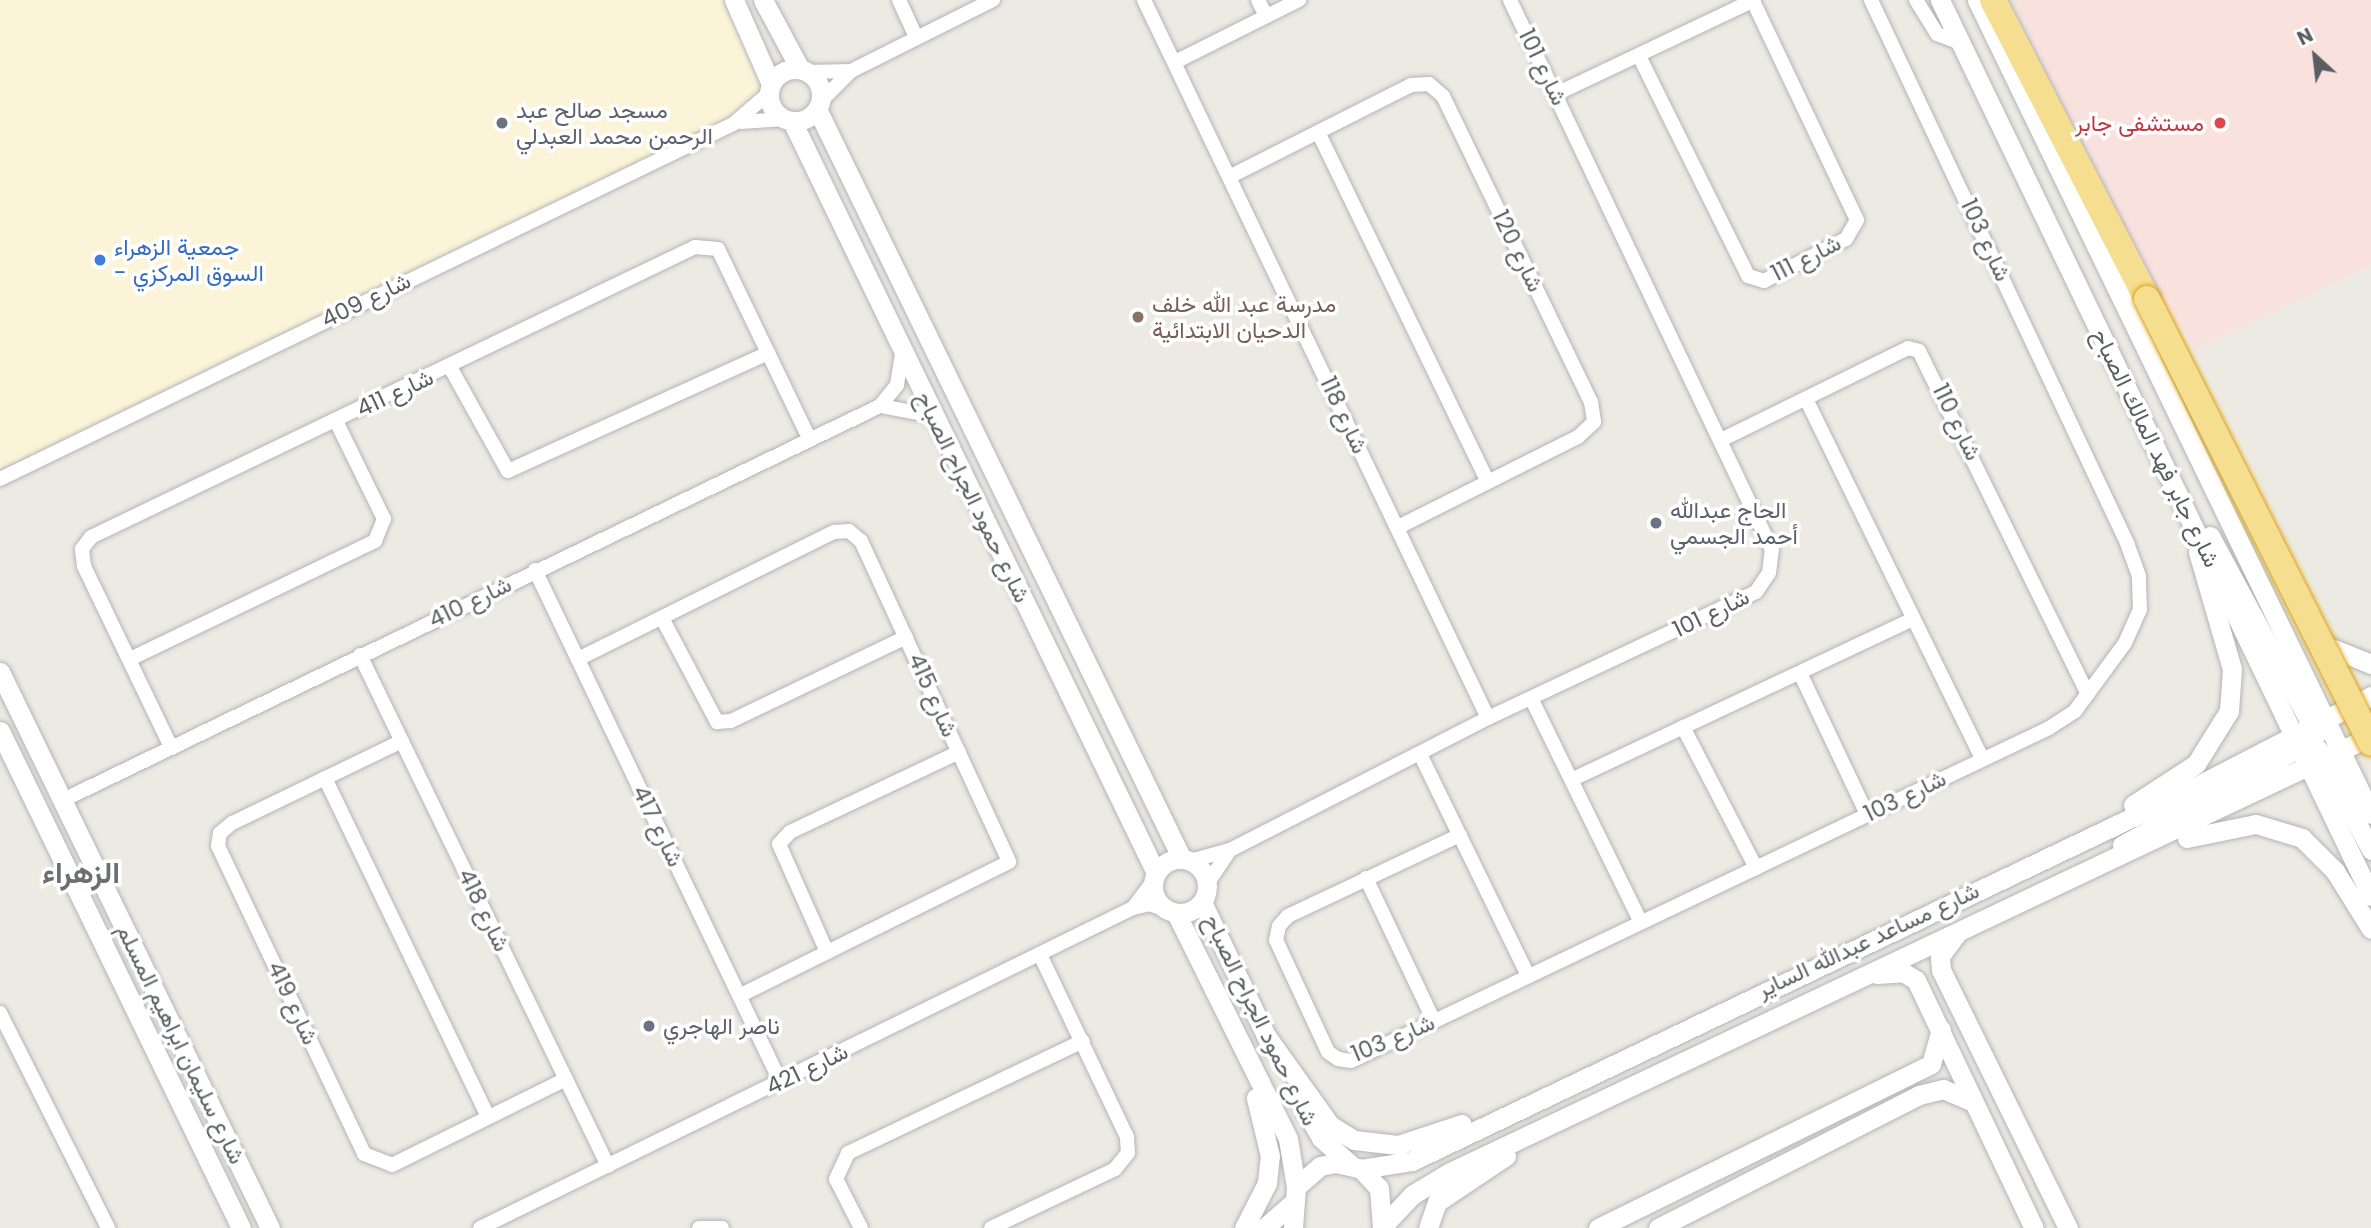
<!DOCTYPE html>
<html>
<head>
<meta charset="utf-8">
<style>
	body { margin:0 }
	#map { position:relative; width:2371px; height:1228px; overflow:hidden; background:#eceae2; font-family:Poppins,Vazirmatn,sans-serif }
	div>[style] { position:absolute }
	.commercial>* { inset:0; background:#fbf4d8 }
	.medical>* { inset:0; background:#f9e2de }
	.roads { filter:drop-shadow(0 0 2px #b3b4b9) drop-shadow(0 0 2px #b3b4b9) }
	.street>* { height:14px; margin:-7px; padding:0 7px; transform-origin:7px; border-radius:7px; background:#fff }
	.secondary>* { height:19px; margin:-9.5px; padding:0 9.5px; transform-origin:9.5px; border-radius:9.5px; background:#fff }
	.secondary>.ring { margin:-9.5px; padding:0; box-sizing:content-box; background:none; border:19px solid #fff; border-radius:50% }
	.highway>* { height:26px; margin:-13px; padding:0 13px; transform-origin:13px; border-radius:13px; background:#f5de90 }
	.bridges { filter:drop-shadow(0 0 2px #dea310) drop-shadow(0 0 2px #dea310) }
	.highway-bridge>* { height:26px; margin:-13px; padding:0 13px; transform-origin:13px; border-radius:13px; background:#f5de90 }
	.dots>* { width:19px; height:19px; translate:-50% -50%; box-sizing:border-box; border:4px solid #fff; border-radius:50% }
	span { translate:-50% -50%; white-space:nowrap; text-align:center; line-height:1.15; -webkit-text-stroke:7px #fff; paint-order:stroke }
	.street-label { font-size:23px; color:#5a5e62 }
	.worship-label { font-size:23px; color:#5b616d }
	.left { translate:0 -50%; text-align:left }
	.health-label { font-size:23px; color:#be3a42 }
	.right { translate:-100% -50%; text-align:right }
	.shop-label { font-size:23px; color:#366cbe }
	.education-label { font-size:23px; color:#785e54 }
	.district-label { font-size:30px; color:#6b6f74; font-weight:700 }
	.north { position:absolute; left:2280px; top:21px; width:70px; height:70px; -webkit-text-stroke:5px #fff; paint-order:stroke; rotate:333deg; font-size:19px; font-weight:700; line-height:28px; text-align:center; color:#5a5e62 }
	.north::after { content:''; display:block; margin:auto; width:24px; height:32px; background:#5a5e62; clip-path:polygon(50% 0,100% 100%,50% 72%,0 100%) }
</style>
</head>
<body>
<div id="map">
	<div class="commercial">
		<i style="clip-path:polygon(0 0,734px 0,771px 84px,754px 109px,227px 367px,0 469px)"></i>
	</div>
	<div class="medical">
		<i style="clip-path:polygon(2013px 0,2371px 0,2371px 265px,2194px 350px,2181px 326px,2170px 331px,2126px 246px)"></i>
	</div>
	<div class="roads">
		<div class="street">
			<i style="left:899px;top:0;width:41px;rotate:65.3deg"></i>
			<i style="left:1144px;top:0;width:796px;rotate:64.4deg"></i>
			<i style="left:1258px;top:0;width:18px;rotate:63deg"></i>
			<i style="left:1916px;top:0;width:40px;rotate:58deg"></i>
			<i style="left:1937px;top:34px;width:26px;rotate:21deg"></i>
			<i style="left:1639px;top:56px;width:246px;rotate:63.6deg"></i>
			<i style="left:1748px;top:276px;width:17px;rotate:17deg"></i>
			<i style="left:1764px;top:281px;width:92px;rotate:-27.1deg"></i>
			<i style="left:1846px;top:239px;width:22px;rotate:-60deg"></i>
			<i style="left:1857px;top:220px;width:242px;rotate:-115.4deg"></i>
			<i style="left:1175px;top:62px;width:139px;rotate:-26.6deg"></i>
			<i style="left:808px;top:72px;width:42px;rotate:-1.4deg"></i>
			<i style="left:1556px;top:94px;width:219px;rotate:-25.4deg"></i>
			<i style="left:820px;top:102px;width:44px;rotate:-45deg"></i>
			<i style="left:851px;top:71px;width:159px;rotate:-26.6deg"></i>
			<i style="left:741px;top:122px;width:44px;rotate:-3.9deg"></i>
			<i style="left:1319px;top:134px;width:385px;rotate:64.1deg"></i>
			<i style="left:1231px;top:176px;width:202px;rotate:-26.8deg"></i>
			<i style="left:1411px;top:85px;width:18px;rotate:-3deg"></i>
			<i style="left:1429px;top:84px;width:18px;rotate:41deg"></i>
			<i style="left:1443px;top:96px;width:340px;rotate:64.2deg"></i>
			<i style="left:1591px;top:402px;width:20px;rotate:81deg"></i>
			<i style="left:1594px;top:422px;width:22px;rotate:137deg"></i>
			<i style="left:1578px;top:437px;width:201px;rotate:153.4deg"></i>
			<i style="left:450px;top:367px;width:119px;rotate:60.9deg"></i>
			<i style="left:508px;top:471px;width:286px;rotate:-24.4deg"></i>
			<i style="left:1806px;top:399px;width:401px;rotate:63.9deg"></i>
			<i style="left:880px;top:406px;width:55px;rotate:10.5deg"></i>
			<i style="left:1721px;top:440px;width:208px;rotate:-26.2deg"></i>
			<i style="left:1908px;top:348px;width:11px;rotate:15deg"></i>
			<i style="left:1919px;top:351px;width:382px;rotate:63.8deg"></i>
			<i style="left:0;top:479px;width:814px;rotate:-25.84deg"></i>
			<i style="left:733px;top:124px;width:48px;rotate:-40.7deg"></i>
			<i style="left:535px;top:570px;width:567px;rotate:64.38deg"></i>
			<i style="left:662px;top:618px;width:118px;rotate:62.1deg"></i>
			<i style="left:717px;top:722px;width:14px;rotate:-4deg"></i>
			<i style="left:731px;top:721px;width:194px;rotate:-25.6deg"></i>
			<i style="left:360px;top:655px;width:568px;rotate:64.11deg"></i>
			<i style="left:130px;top:659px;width:272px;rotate:-25.7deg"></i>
			<i style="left:375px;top:541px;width:24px;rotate:-68deg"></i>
			<i style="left:384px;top:519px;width:109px;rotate:-116.1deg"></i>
			<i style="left:578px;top:659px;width:286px;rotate:-26.4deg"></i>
			<i style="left:834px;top:532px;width:15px;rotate:-4deg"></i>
			<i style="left:849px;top:531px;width:16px;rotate:40deg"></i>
			<i style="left:861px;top:541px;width:353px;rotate:65.2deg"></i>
			<i style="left:1009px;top:862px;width:301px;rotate:153.6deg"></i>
			<i style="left:1800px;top:673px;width:156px;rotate:64.6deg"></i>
			<i style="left:1531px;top:698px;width:250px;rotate:63.9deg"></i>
			<i style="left:1683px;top:727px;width:159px;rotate:62.6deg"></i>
			<i style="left:402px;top:741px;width:189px;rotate:154.2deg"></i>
			<i style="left:232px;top:823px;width:16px;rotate:140deg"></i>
			<i style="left:220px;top:833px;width:13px;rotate:99deg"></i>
			<i style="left:218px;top:846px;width:341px;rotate:64.6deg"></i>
			<i style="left:364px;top:1154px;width:30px;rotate:21deg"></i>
			<i style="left:392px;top:1165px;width:194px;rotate:-26.3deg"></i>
			<i style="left:171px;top:747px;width:201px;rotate:-115.7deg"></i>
			<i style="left:84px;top:566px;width:17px;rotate:-97deg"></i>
			<i style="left:82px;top:549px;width:15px;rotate:-53deg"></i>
			<i style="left:91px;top:537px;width:670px;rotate:-25.65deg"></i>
			<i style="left:695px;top:247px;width:23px;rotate:5deg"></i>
			<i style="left:718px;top:249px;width:212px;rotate:64.3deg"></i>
			<i style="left:1420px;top:754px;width:246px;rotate:64deg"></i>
			<i style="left:325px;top:778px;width:376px;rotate:64.3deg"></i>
			<i style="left:1573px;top:779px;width:374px;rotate:-25.2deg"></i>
			<i style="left:61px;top:801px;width:909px;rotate:-25.75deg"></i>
			<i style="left:880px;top:406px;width:27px;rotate:-51deg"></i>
			<i style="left:897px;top:385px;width:33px;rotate:-81deg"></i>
			<i style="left:1460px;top:835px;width:190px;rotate:154.8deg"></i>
			<i style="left:1288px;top:916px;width:13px;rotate:132deg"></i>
			<i style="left:1279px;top:926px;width:14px;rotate:102deg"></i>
			<i style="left:1276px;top:940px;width:123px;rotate:65.1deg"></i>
			<i style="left:1328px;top:1052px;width:12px;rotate:35deg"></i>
			<i style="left:1338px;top:1059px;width:13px;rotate:9deg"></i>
			<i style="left:1351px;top:1061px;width:773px;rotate:-25.5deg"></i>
			<i style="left:2049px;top:728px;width:31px;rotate:-33deg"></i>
			<i style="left:2075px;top:711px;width:84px;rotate:-53.7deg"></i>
			<i style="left:2125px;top:643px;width:36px;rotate:-66deg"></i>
			<i style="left:2140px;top:610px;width:34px;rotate:-92deg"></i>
			<i style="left:2139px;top:576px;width:33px;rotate:-110deg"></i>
			<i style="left:2128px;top:545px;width:603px;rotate:-115.25deg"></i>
			<i style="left:1190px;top:861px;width:41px;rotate:-15.4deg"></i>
			<i style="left:1230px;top:850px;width:290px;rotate:-27.1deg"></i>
			<i style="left:1488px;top:718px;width:296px;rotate:-25.2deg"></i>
			<i style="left:1756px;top:592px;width:23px;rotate:-56deg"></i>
			<i style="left:1769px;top:573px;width:23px;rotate:-83deg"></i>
			<i style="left:1772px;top:550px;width:609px;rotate:-115.47deg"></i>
			<i style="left:1366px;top:878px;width:158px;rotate:64.6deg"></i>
			<i style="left:1207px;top:884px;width:40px;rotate:-56deg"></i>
			<i style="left:1133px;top:908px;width:31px;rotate:-53deg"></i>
			<i style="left:827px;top:952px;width:118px;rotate:-114deg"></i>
			<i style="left:779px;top:844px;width:16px;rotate:-47deg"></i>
			<i style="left:790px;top:832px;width:187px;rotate:-25.3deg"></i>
			<i style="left:0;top:1013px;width:241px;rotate:63.3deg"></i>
			<i style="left:480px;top:1228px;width:727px;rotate:-26.11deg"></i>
			<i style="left:1133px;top:908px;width:17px;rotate:-13deg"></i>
			<i style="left:1150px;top:904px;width:18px;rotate:22deg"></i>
			<i style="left:699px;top:1228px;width:23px"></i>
			<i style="left:861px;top:1228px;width:55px;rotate:-117deg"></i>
			<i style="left:836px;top:1179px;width:29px;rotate:-65deg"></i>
			<i style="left:848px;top:1153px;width:260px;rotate:-25.5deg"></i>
			<i style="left:991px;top:1228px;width:137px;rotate:-25.4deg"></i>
			<i style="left:1115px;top:1169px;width:21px;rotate:-51deg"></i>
			<i style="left:1128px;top:1153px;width:16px;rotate:-94deg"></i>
			<i style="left:1127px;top:1137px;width:199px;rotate:-115.5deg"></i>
		</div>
		<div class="secondary">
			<i style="left:734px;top:0;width:92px;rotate:66.2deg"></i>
			<i style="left:763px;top:0;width:78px;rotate:61.8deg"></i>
			<i style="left:1940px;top:0;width:994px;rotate:64.31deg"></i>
			<i style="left:1977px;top:0;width:904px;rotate:64.17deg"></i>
			<i class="ring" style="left:769px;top:69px;width:33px;height:33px"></i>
			<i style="left:817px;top:109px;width:834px;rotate:64.05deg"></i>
			<i style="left:792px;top:121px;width:835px;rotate:64.17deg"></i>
			<i style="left:2210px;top:536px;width:225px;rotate:61.8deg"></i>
			<i style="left:2319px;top:643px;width:56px;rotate:22deg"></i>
			<i style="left:0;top:672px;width:618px;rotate:64.1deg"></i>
			<i style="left:0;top:731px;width:552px;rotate:64.13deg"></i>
			<i style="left:2318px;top:749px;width:114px;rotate:62.3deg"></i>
			<i style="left:2133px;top:805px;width:75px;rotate:-33.1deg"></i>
			<i style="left:2196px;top:764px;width:62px;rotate:-58.1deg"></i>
			<i style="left:2229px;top:711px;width:42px;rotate:-85.9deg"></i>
			<i style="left:2232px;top:669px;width:122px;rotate:-106.2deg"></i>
			<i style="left:2187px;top:838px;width:70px;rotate:-11.5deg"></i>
			<i style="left:2256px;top:824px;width:48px;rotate:16.9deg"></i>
			<i style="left:2302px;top:838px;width:47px;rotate:45deg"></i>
			<i style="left:2335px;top:871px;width:68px;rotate:58.2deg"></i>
			<i style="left:2122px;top:845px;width:214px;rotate:-28.7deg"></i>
			<i class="ring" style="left:1153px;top:859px;width:35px;height:35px"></i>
			<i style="left:1202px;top:902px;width:162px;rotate:64.4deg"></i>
			<i style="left:1176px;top:913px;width:252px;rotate:63.6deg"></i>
			<i style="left:1288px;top:1139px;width:49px;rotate:80.5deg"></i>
			<i style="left:1958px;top:932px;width:30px;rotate:127deg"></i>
			<i style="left:1940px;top:956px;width:14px;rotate:86deg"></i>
			<i style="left:1941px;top:970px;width:288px;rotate:63.8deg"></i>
			<i style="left:1877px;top:974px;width:26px;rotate:-4deg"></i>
			<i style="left:1903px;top:972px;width:15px;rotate:32deg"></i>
			<i style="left:1916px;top:980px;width:275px;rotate:64.6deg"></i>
			<i style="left:1267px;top:1037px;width:108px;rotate:54.4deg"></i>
			<i style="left:1330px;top:1125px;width:28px;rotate:32deg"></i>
			<i style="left:1354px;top:1140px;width:44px;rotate:6.5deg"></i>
			<i style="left:1398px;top:1145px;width:67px;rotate:-18.2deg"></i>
			<i style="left:1299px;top:1099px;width:45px;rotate:60.6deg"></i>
			<i style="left:1321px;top:1138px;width:42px;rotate:42.1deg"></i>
			<i style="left:1361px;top:1169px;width:52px;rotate:-8.9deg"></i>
			<i style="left:1412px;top:1161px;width:852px;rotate:-25.51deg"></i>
			<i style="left:2181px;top:794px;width:214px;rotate:-27.3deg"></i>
			<i style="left:1382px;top:1227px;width:44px;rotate:-46.8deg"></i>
			<i style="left:1412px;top:1195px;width:44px;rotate:-31.2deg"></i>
			<i style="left:1450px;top:1172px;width:1019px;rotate:-25.33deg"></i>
			<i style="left:1244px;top:1228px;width:51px;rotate:-62.9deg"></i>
			<i style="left:1267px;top:1183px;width:27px;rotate:-84deg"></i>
			<i style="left:1270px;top:1156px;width:60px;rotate:-103.6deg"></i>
			<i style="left:1264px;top:1228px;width:35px;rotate:-41deg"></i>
			<i style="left:1293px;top:1228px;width:41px;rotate:-85.8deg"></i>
			<i style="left:1296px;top:1187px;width:32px;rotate:-41deg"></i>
			<i style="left:1320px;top:1166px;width:16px;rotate:-11deg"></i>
			<i style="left:1336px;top:1163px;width:26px;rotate:13deg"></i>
			<i style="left:1361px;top:1169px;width:26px;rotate:47deg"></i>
			<i style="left:1379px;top:1188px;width:40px;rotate:85.7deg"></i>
			<i style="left:1428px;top:1228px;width:28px;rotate:-71deg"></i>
			<i style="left:1437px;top:1202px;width:83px;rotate:-33.7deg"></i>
			<i style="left:1598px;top:1228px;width:371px;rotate:-26.2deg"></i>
			<i style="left:1931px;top:1064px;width:36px;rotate:-74deg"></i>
			<i style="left:1658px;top:1228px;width:293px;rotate:-27deg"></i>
			<i style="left:1919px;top:1095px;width:25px;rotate:-14deg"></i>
			<i style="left:1943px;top:1089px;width:33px;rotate:23deg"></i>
		</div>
		<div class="highway">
			<i style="left:1993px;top:0;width:336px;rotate:62.7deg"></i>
		</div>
	</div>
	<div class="bridges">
		<div class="highway-bridge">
			<i style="left:2147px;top:299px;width:497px;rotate:63.2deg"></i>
		</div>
	</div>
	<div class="dots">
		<i style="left:502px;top:123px;background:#6b7280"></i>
		<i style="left:2220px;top:123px;background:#e0444e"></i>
		<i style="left:100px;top:260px;background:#3f7fe0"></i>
		<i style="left:1138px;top:317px;background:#8d6e63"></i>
		<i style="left:1656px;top:523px;background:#6b7280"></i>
		<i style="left:649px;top:1026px;background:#6b7280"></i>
	</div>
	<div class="street-label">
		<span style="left:1543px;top:67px;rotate:64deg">شارع 101</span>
		<span style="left:1986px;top:240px;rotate:65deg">شارع 103</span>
		<span style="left:1518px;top:251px;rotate:64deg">شارع 120</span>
		<span style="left:1806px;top:258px;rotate:-27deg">شارع 111</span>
		<span style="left:366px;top:300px;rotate:-26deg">شارع 409</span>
		<span style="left:395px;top:393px;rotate:-25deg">شارع 411</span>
		<span style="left:1344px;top:415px;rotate:65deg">شارع 118</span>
		<span style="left:1957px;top:422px;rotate:64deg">شارع 110</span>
		<span style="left:2156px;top:448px;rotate:64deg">شارع جابر فهد المالك الصباح</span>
		<span style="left:973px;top:497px;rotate:64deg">شارع حمود الجراح الصباح</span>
		<span style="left:470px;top:602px;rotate:-26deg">شارع 410</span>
		<span style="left:1711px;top:613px;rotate:-26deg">شارع 101</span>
		<span style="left:933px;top:695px;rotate:66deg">شارع 415</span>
		<span style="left:1905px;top:796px;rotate:-26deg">شارع 103</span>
		<span style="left:658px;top:826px;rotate:64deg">شارع 417</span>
		<span style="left:484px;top:910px;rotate:64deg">شارع 418</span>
		<span style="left:1868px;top:940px;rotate:-25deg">شارع مساعد عبدالله الساير</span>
		<span style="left:293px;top:1003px;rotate:65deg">شارع 419</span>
		<span style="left:1261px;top:1020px;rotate:64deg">شارع حمود الجراح الصباح</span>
		<span style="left:1393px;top:1038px;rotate:-23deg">شارع 103</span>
		<span style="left:181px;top:1044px;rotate:64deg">شارع سليمان ابراهيم المسلم</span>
		<span style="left:807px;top:1069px;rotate:-26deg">شارع 421</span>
	</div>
	<div class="worship-label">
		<span class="left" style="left:516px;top:123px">مسجد صالح عبد<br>الرحمن محمد العبدلي</span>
		<span class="left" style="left:1670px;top:523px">الحاج عبدالله<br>أحمد الجسمي</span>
		<span class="left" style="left:663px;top:1026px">ناصر الهاجري</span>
	</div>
	<div class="health-label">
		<span class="right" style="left:2204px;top:123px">مستشفى جابر</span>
	</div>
	<div class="shop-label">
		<span class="left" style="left:114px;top:260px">جمعية الزهراء<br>- السوق المركزي</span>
	</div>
	<div class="education-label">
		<span class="left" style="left:1152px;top:317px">مدرسة عبد الله خلف<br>الدحيان الابتدائية</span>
	</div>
	<div class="district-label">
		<span style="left:81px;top:873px">الزهراء</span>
	</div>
	<div class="north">N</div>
</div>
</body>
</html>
